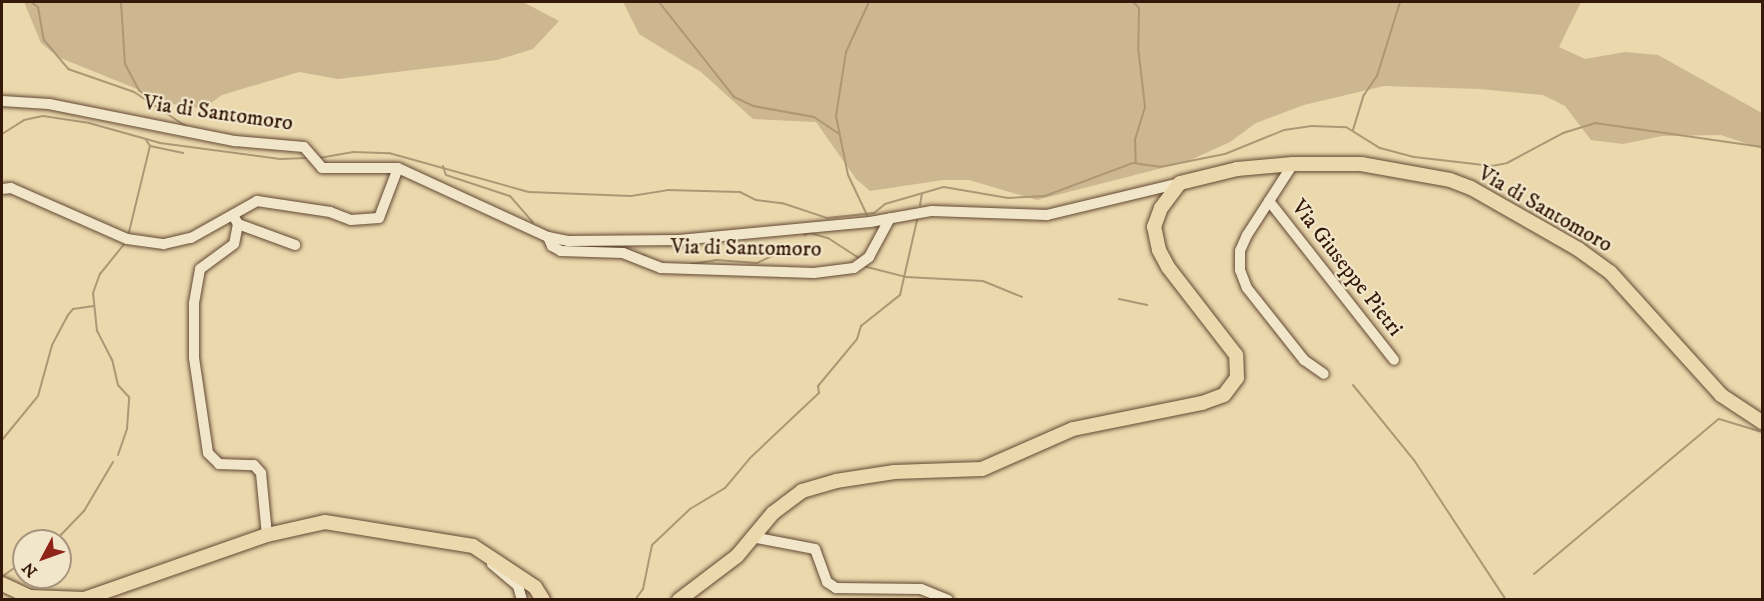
<!DOCTYPE html>
<html>
<head>
<meta charset="utf-8">
<style>
	body { margin:0 }
	#map { position:relative; width:1764px; height:601px; overflow:hidden; background:#ebd8ad; font-family:"IM FELL DW Pica",serif }
	div>[style] { position:absolute }
	.green>* { inset:0; background:#ccb791 }
	.stream>* { height:2px; margin:-1px; padding:0 1px; transform-origin:1px; border-radius:1px; background:#ad9775 }
	.roads { filter:drop-shadow(0 0 2px #624832) drop-shadow(0 0 2px #624832) }
	.minor>* { height:10px; margin:-5px; padding:0 5px; transform-origin:5px; border-radius:5px; background:#f2e6ca }
	.major>* { height:14px; margin:-7px; padding:0 7px; transform-origin:7px; border-radius:7px; background:#ebd8ad }
	span { translate:-50% -50%; white-space:nowrap; text-align:center; line-height:1.15; -webkit-text-stroke:4.5px #f2e6ca; paint-order:stroke }
	.street-label { font-size:22px; color:#341809 }
	.frame { position:absolute; inset:0; border:3px solid #341809; pointer-events:none }
	.north { position:absolute; left:12px; top:529px; width:60px; height:60px; box-sizing:border-box; background:#f2e6ca; border:2px solid #a6947d; border-radius:50%; rotate:229deg; font-size:16px; font-weight:700; line-height:24px; text-align:center; color:#341809 }
	.north::after { content:''; display:block; margin:auto; width:21px; height:27px; background:#8f2418; clip-path:polygon(50% 0,100% 100%,50% 72%,0 100%) }
</style>
</head>
<body>
<div id="map">
	<div class="green">
		<i style="clip-path:polygon(24px 2px,523px 2px,559px 21px,533px 49px,497px 60px,338px 79px,299px 72px,222px 95px,204px 108px,179px 106px,58px 57px,41px 43px)"></i>
		<i style="clip-path:polygon(623px 2px,1581px 2px,1559px 47px,1585px 59px,1625px 52px,1658px 55px,1762px 113px,1762px 149px,1721px 135px,1662px 136px,1623px 144px,1591px 140px,1565px 106px,1543px 95px,1480px 89px,1384px 86px,1304px 105px,1256px 123px,1230px 142px,1186px 162px,1037px 200px,969px 180px,943px 180px,870px 191px,856px 179px,816px 122px,753px 119px,701px 72px,639px 34px)"></i>
	</div>
	<div class="stream">
		<i style="left:31px;top:2px;width:9px;rotate:36deg"></i>
		<i style="left:38px;top:7px;width:34px;rotate:80deg"></i>
		<i style="left:44px;top:40px;width:38px;rotate:50deg"></i>
		<i style="left:68px;top:69px;width:70px;rotate:19.2deg"></i>
		<i style="left:134px;top:92px;width:64px;rotate:33.4deg"></i>
		<i style="left:121px;top:2px;width:62px;rotate:86.3deg"></i>
		<i style="left:125px;top:64px;width:30px;rotate:62deg"></i>
		<i style="left:139px;top:90px;width:19px;rotate:43deg"></i>
		<i style="left:659px;top:2px;width:121px;rotate:51.7deg"></i>
		<i style="left:734px;top:97px;width:21px;rotate:25deg"></i>
		<i style="left:753px;top:106px;width:62px;rotate:10.2deg"></i>
		<i style="left:814px;top:117px;width:30px;rotate:34deg"></i>
		<i style="left:1133px;top:2px;width:8px;rotate:45deg"></i>
		<i style="left:1139px;top:8px;width:39px;rotate:91deg"></i>
		<i style="left:1138px;top:47px;width:60px;rotate:83.3deg"></i>
		<i style="left:1145px;top:107px;width:34px;rotate:107deg"></i>
		<i style="left:1135px;top:140px;width:23px;rotate:88deg"></i>
		<i style="left:1353px;top:130px;width:37px;rotate:-73deg"></i>
		<i style="left:1364px;top:95px;width:23px;rotate:-56deg"></i>
		<i style="left:1377px;top:76px;width:77px;rotate:-72.7deg"></i>
		<i style="left:2px;top:134px;width:26px;rotate:-32deg"></i>
		<i style="left:24px;top:120px;width:19px;rotate:-12deg"></i>
		<i style="left:43px;top:116px;width:47px;rotate:8.7deg"></i>
		<i style="left:89px;top:123px;width:74px;rotate:15.7deg"></i>
		<i style="left:160px;top:143px;width:121px;rotate:7.6deg"></i>
		<i style="left:280px;top:159px;width:27px;rotate:-2deg"></i>
		<i style="left:146px;top:140px;width:7px;rotate:56deg"></i>
		<i style="left:150px;top:146px;width:34px;rotate:12deg"></i>
		<i style="left:319px;top:158px;width:35px;rotate:-10deg"></i>
		<i style="left:353px;top:152px;width:36px;rotate:2deg"></i>
		<i style="left:389px;top:153px;width:145px;rotate:15.6deg"></i>
		<i style="left:529px;top:192px;width:102px;rotate:2.2deg"></i>
		<i style="left:631px;top:196px;width:36px;rotate:-9deg"></i>
		<i style="left:667px;top:190px;width:73px;rotate:1.6deg"></i>
		<i style="left:740px;top:192px;width:18px;rotate:27deg"></i>
		<i style="left:756px;top:200px;width:26px;rotate:7deg"></i>
		<i style="left:782px;top:203px;width:47px;rotate:18.4deg"></i>
		<i style="left:827px;top:218px;width:47px;rotate:-6.1deg"></i>
		<i style="left:874px;top:213px;width:14px;rotate:-39deg"></i>
		<i style="left:885px;top:204px;width:61px;rotate:-16.1deg"></i>
		<i style="left:944px;top:187px;width:65px;rotate:9.8deg"></i>
		<i style="left:1008px;top:198px;width:37px;rotate:-3deg"></i>
		<i style="left:1045px;top:196px;width:94px;rotate:-20.6deg"></i>
		<i style="left:1133px;top:163px;width:27px;rotate:8deg"></i>
		<i style="left:1160px;top:167px;width:66px;rotate:-11.3deg"></i>
		<i style="left:1225px;top:154px;width:64px;rotate:-22.1deg"></i>
		<i style="left:1284px;top:130px;width:28px;rotate:-8deg"></i>
		<i style="left:1312px;top:126px;width:34px;rotate:2deg"></i>
		<i style="left:1346px;top:127px;width:40px;rotate:32deg"></i>
		<i style="left:1380px;top:148px;width:35px;rotate:15deg"></i>
		<i style="left:1414px;top:157px;width:79px;rotate:6.6deg"></i>
		<i style="left:1492px;top:166px;width:15px;rotate:-11deg"></i>
		<i style="left:1507px;top:163px;width:64px;rotate:-28.2deg"></i>
		<i style="left:1563px;top:133px;width:34px;rotate:-17deg"></i>
		<i style="left:1595px;top:123px;width:169px;rotate:8.2deg"></i>
		<i style="left:443px;top:166px;width:9px;rotate:72deg"></i>
		<i style="left:446px;top:175px;width:67px;rotate:18.2deg"></i>
		<i style="left:510px;top:196px;width:35px;rotate:49deg"></i>
		<i style="left:920px;top:205px;width:11px;rotate:-80deg"></i>
		<i style="left:867px;top:215px;width:44px;rotate:-115.4deg"></i>
		<i style="left:848px;top:175px;width:60px;rotate:-101.5deg"></i>
		<i style="left:836px;top:116px;width:65px;rotate:-81.1deg"></i>
		<i style="left:846px;top:52px;width:55px;rotate:-65.3deg"></i>
		<i style="left:129px;top:232px;width:89px;rotate:-76.3deg"></i>
		<i style="left:804px;top:235px;width:6px;rotate:-18deg"></i>
		<i style="left:810px;top:233px;width:19px;rotate:16deg"></i>
		<i style="left:828px;top:238px;width:37px;rotate:33deg"></i>
		<i style="left:640px;top:255px;width:6px;rotate:9deg"></i>
		<i style="left:691px;top:264px;width:26px;rotate:-9deg"></i>
		<i style="left:717px;top:260px;width:40px;rotate:4.3deg"></i>
		<i style="left:757px;top:263px;width:17px;rotate:-25deg"></i>
		<i style="left:863px;top:266px;width:44px;rotate:14.3deg"></i>
		<i style="left:906px;top:277px;width:77px;rotate:3deg"></i>
		<i style="left:983px;top:281px;width:42px;rotate:22.3deg"></i>
		<i style="left:1119px;top:299px;width:29px;rotate:12deg"></i>
		<i style="left:1353px;top:385px;width:97px;rotate:50.9deg"></i>
		<i style="left:1414px;top:460px;width:168px;rotate:56.7deg"></i>
		<i style="left:2px;top:440px;width:57px;rotate:-50.7deg"></i>
		<i style="left:38px;top:396px;width:53px;rotate:-74.6deg"></i>
		<i style="left:52px;top:345px;width:34px;rotate:-62deg"></i>
		<i style="left:68px;top:315px;width:8px;rotate:-50deg"></i>
		<i style="left:73px;top:309px;width:21px;rotate:-8deg"></i>
		<i style="left:118px;top:455px;width:28px;rotate:-71deg"></i>
		<i style="left:127px;top:429px;width:32px;rotate:-86deg"></i>
		<i style="left:129px;top:397px;width:16px;rotate:-133deg"></i>
		<i style="left:118px;top:385px;width:26px;rotate:-103deg"></i>
		<i style="left:112px;top:360px;width:33px;rotate:-117deg"></i>
		<i style="left:97px;top:331px;width:38px;rotate:-96deg"></i>
		<i style="left:93px;top:293px;width:20px;rotate:-70deg"></i>
		<i style="left:100px;top:274px;width:40px;rotate:-51deg"></i>
		<i style="left:55px;top:541px;width:42px;rotate:-46deg"></i>
		<i style="left:84px;top:511px;width:57px;rotate:-59.4deg"></i>
		<i style="left:1534px;top:574px;width:241px;rotate:-40deg"></i>
		<i style="left:1719px;top:419px;width:45px;rotate:16.8deg"></i>
		<i style="left:3px;top:576px;width:26px;rotate:-36deg"></i>
		<i style="left:635px;top:600px;width:14px;rotate:-54deg"></i>
		<i style="left:643px;top:589px;width:45px;rotate:-78.4deg"></i>
		<i style="left:652px;top:545px;width:52px;rotate:-43.5deg"></i>
		<i style="left:690px;top:509px;width:41px;rotate:-31deg"></i>
		<i style="left:725px;top:488px;width:39px;rotate:-50deg"></i>
		<i style="left:750px;top:458px;width:95px;rotate:-43.3deg"></i>
		<i style="left:819px;top:393px;width:7px;rotate:-98deg"></i>
		<i style="left:818px;top:386px;width:61px;rotate:-50.3deg"></i>
		<i style="left:857px;top:339px;width:14px;rotate:-73deg"></i>
		<i style="left:861px;top:326px;width:50px;rotate:-38.5deg"></i>
		<i style="left:900px;top:295px;width:81px;rotate:-77.2deg"></i>
	</div>
	<div class="roads">
		<div class="minor">
			<i style="left:2px;top:101px;width:47px;rotate:3.7deg"></i>
			<i style="left:49px;top:104px;width:190px;rotate:11.3deg"></i>
			<i style="left:235px;top:141px;width:69px;rotate:5deg"></i>
			<i style="left:304px;top:147px;width:28px;rotate:49deg"></i>
			<i style="left:322px;top:168px;width:76px"></i>
			<i style="left:398px;top:168px;width:165px;rotate:24.7deg"></i>
			<i style="left:548px;top:237px;width:20px;rotate:11deg"></i>
			<i style="left:568px;top:241px;width:111px;rotate:-0.5deg"></i>
			<i style="left:679px;top:240px;width:192px;rotate:-5.4deg"></i>
			<i style="left:870px;top:222px;width:63px;rotate:-10.1deg"></i>
			<i style="left:932px;top:211px;width:115px;rotate:2deg"></i>
			<i style="left:1047px;top:215px;width:137px;rotate:-13.5deg"></i>
			<i style="left:1293px;top:164px;width:85px;rotate:122.9deg"></i>
			<i style="left:1247px;top:235px;width:17px;rotate:114deg"></i>
			<i style="left:1240px;top:251px;width:19px;rotate:90deg"></i>
			<i style="left:1240px;top:270px;width:19px;rotate:69deg"></i>
			<i style="left:1247px;top:288px;width:92px;rotate:51.6deg"></i>
			<i style="left:1304px;top:360px;width:24px;rotate:35deg"></i>
			<i style="left:2px;top:189px;width:9px;rotate:-6deg"></i>
			<i style="left:11px;top:188px;width:127px;rotate:23.7deg"></i>
			<i style="left:127px;top:239px;width:37px;rotate:8deg"></i>
			<i style="left:164px;top:244px;width:28px;rotate:-13deg"></i>
			<i style="left:191px;top:238px;width:76px;rotate:-29.3deg"></i>
			<i style="left:257px;top:201px;width:74px;rotate:8.6deg"></i>
			<i style="left:330px;top:212px;width:22px;rotate:21deg"></i>
			<i style="left:351px;top:220px;width:28px;rotate:-4deg"></i>
			<i style="left:379px;top:218px;width:53px;rotate:-69.2deg"></i>
			<i style="left:1269px;top:201px;width:202px;rotate:51.8deg"></i>
			<i style="left:233px;top:215px;width:10px;rotate:61deg"></i>
			<i style="left:238px;top:224px;width:20px;rotate:101deg"></i>
			<i style="left:234px;top:244px;width:42px;rotate:143.7deg"></i>
			<i style="left:200px;top:269px;width:36px;rotate:100deg"></i>
			<i style="left:194px;top:304px;width:54px;rotate:90deg"></i>
			<i style="left:194px;top:358px;width:96px;rotate:81.6deg"></i>
			<i style="left:208px;top:453px;width:16px;rotate:45deg"></i>
			<i style="left:219px;top:464px;width:35px;rotate:2deg"></i>
			<i style="left:254px;top:465px;width:11px;rotate:49deg"></i>
			<i style="left:261px;top:473px;width:62px;rotate:84.5deg"></i>
			<i style="left:238px;top:224px;width:61px;rotate:20.2deg"></i>
			<i style="left:548px;top:237px;width:10px;rotate:66deg"></i>
			<i style="left:552px;top:246px;width:10px;rotate:29deg"></i>
			<i style="left:561px;top:251px;width:62px;rotate:1.8deg"></i>
			<i style="left:623px;top:253px;width:41px;rotate:21.5deg"></i>
			<i style="left:661px;top:268px;width:153px;rotate:1.9deg"></i>
			<i style="left:814px;top:273px;width:40px;rotate:-7.1deg"></i>
			<i style="left:854px;top:268px;width:19px;rotate:-36deg"></i>
			<i style="left:869px;top:257px;width:44px;rotate:-61.7deg"></i>
			<i style="left:752px;top:537px;width:64px;rotate:10.8deg"></i>
			<i style="left:815px;top:549px;width:35px;rotate:70deg"></i>
			<i style="left:827px;top:582px;width:11px;rotate:34deg"></i>
			<i style="left:836px;top:588px;width:85px;rotate:0.7deg"></i>
			<i style="left:921px;top:589px;width:29px;rotate:22deg"></i>
			<i style="left:492px;top:564px;width:34px;rotate:40deg"></i>
			<i style="left:518px;top:586px;width:15px;rotate:74deg"></i>
		</div>
		<div class="major">
			<i style="left:2px;top:584px;width:31px;rotate:25deg"></i>
			<i style="left:30px;top:597px;width:54px;rotate:2.1deg"></i>
			<i style="left:84px;top:599px;width:194px;rotate:-19.3deg"></i>
			<i style="left:267px;top:535px;width:59px;rotate:-12.6deg"></i>
			<i style="left:325px;top:522px;width:150px;rotate:9.2deg"></i>
			<i style="left:473px;top:546px;width:74px;rotate:33.5deg"></i>
			<i style="left:535px;top:587px;width:15px;rotate:58deg"></i>
			<i style="left:679px;top:600px;width:73px;rotate:-37.2deg"></i>
			<i style="left:737px;top:556px;width:56px;rotate:-50.1deg"></i>
			<i style="left:773px;top:513px;width:36px;rotate:-37deg"></i>
			<i style="left:802px;top:491px;width:35px;rotate:-16deg"></i>
			<i style="left:836px;top:481px;width:59px;rotate:-8.8deg"></i>
			<i style="left:894px;top:472px;width:88px;rotate:-2deg"></i>
			<i style="left:982px;top:469px;width:99px;rotate:-23.7deg"></i>
			<i style="left:1073px;top:429px;width:132px;rotate:-11.4deg"></i>
			<i style="left:1202px;top:403px;width:23px;rotate:-20deg"></i>
			<i style="left:1224px;top:395px;width:21px;rotate:-53deg"></i>
			<i style="left:1237px;top:378px;width:23px;rotate:-92deg"></i>
			<i style="left:1236px;top:355px;width:111px;rotate:-127.7deg"></i>
			<i style="left:1168px;top:267px;width:19px;rotate:-118deg"></i>
			<i style="left:1159px;top:250px;width:24px;rotate:-102deg"></i>
			<i style="left:1154px;top:227px;width:20px;rotate:-70deg"></i>
			<i style="left:1161px;top:208px;width:31px;rotate:-53deg"></i>
			<i style="left:1180px;top:183px;width:59px;rotate:-13.8deg"></i>
			<i style="left:1237px;top:169px;width:56px;rotate:-5.1deg"></i>
			<i style="left:1293px;top:164px;width:68px"></i>
			<i style="left:1361px;top:164px;width:90px;rotate:10.2deg"></i>
			<i style="left:1450px;top:180px;width:22px;rotate:21deg"></i>
			<i style="left:1471px;top:188px;width:123px;rotate:29.7deg"></i>
			<i style="left:1578px;top:249px;width:39px;rotate:36deg"></i>
			<i style="left:1610px;top:272px;width:166px;rotate:47.9deg"></i>
			<i style="left:1721px;top:395px;width:49px;rotate:33.4deg"></i>
		</div>
	</div>
	<div class="street-label">
		<span style="left:218px;top:113px;rotate:8deg">Via di Santomoro</span>
		<span style="left:1545px;top:209px;rotate:30deg">Via di Santomoro</span>
		<span style="left:746px;top:248px;rotate:1deg">Via di Santomoro</span>
		<span style="left:1347px;top:268px;rotate:52deg">Via Giuseppe Pietri</span>
	</div>
	<div class="frame"></div>
	<div class="north">N</div>
</div>
</body>
</html>
